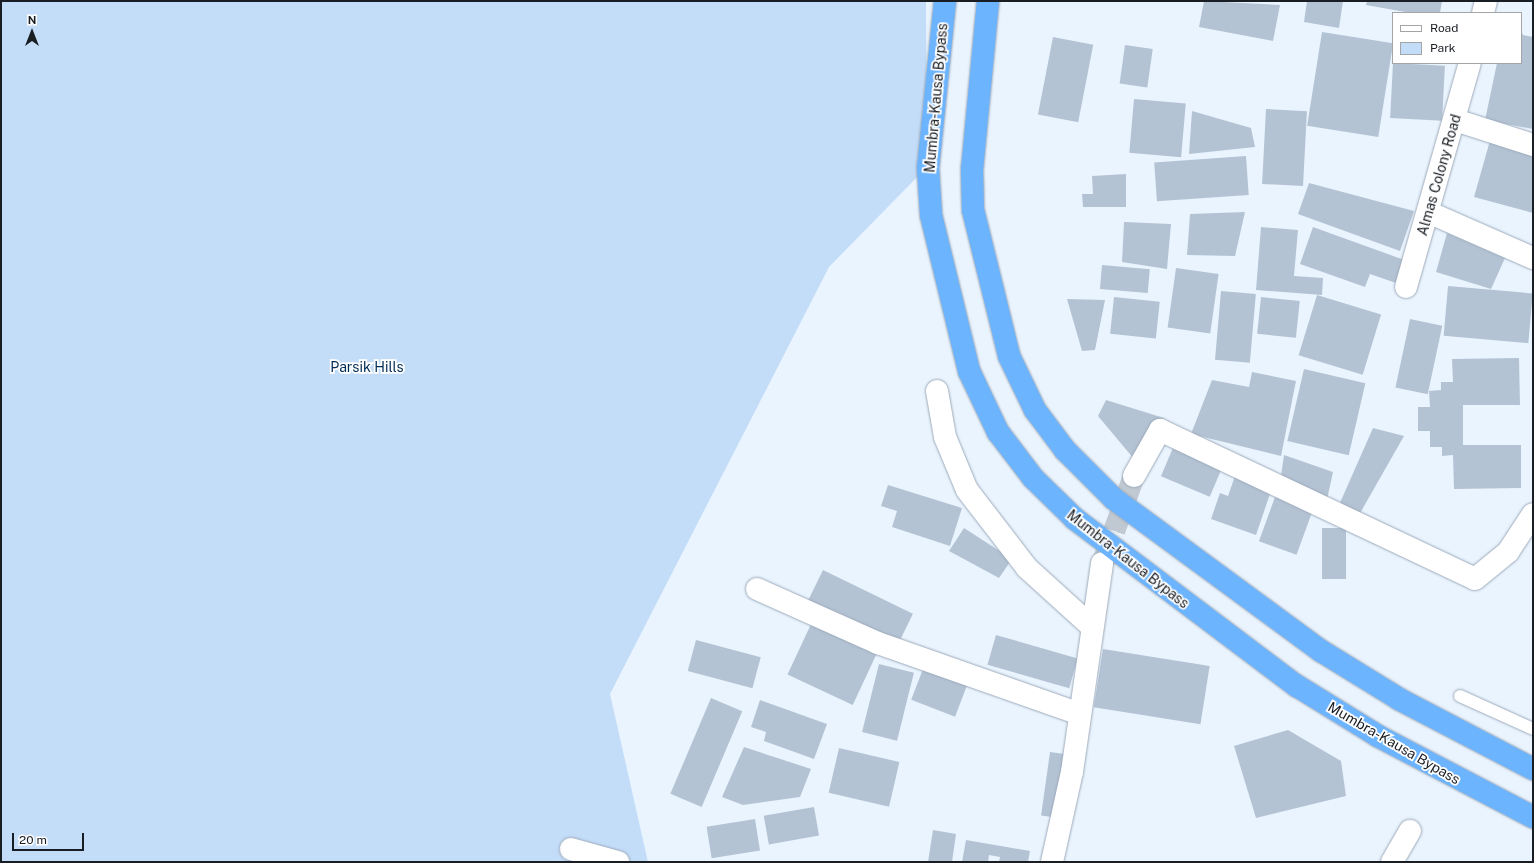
<!DOCTYPE html>
<html>
<head>
<meta charset="utf-8">
<style>
	body { margin:0 }
	#map { position:relative; width:1534px; height:863px; overflow:hidden; background:#eaf4fe; font-family:"Public Sans",sans-serif }
	div>[style] { position:absolute }
	.green>* { inset:0; background:#c3dcf8 }
	.building>* { inset:0; background:#b4c3d4; transform-origin:0 0 }
	.street-tunnel>* { height:22px; margin-top:-11px; transform-origin:0; background:repeating-linear-gradient(90deg,#c0c9d2 0 22px,transparent 0 33px) }
	.roads { filter:drop-shadow(0 0 1px #9caabb) drop-shadow(0 0 1px #9caabb) }
	.lane>* { height:12px; margin:-6px; padding:0 6px; transform-origin:6px; border-radius:6px; background:#fff }
	.street>* { height:22px; margin:-11px; padding:0 11px; transform-origin:11px; border-radius:11px; background:#fff }
	.highway>* { height:22px; margin:-11px; padding:0 11px; transform-origin:11px; border-radius:11px; background:#6db4ff }
	span { translate:-50% -50%; white-space:nowrap; text-align:center; line-height:1.15; -webkit-text-stroke:3.5px #fff; paint-order:stroke }
	.street-label { font-size:14px; color:#191e24 }
	.park-label { font-size:14px; color:#002d55 }
	.frame { position:absolute; inset:0; border:2px solid #191e24; pointer-events:none }
	.legend { position:absolute; left:1392px; top:12px; width:130px; height:52px; box-sizing:border-box; background:#fff; border:1px solid #a3a5a7; margin:0; padding:5px 7px; list-style:none; font-size:12px; color:#191e24 }
	.legend li { display:flex; align-items:center; gap:8px; height:20px }
	.legend b { width:20px; border:1px solid #a3a5a7 }
	.north { position:absolute; left:12px; top:12px; width:40px; height:40px; -webkit-text-stroke:3px #fff; paint-order:stroke; rotate:0deg; font-size:11px; font-weight:700; line-height:16px; text-align:center; color:#191e24 }
	.north::after { content:''; display:block; margin:auto; width:14px; height:18px; background:#191e24; clip-path:polygon(50% 0,100% 100%,50% 72%,0 100%) }
	.scale { position:absolute; left:12px; top:833px; width:72px; height:18px; box-sizing:border-box; border:2px solid #191e24; border-top:0; padding-left:5px; font-size:12px; line-height:14px; white-space:nowrap; color:#191e24; -webkit-text-stroke:3px #fff; paint-order:stroke }
</style>
</head>
<body>
<div id="map">
	<div class="green">
		<i style="clip-path:polygon(1px 1px,926px 1px,927px 167px,829px 267px,610px 694px,648px 862px,1px 862px)"></i>
	</div>
	<div class="building">
		<i style="clip-path:polygon(1204px 1px,1280px 5px,1273px 41px,1199px 27px)"></i>
		<i style="clip-path:polygon(1307px 1px,1343px 1px,1339px 28px,1304px 22px)"></i>
		<i style="clip-path:polygon(1367px 1px,1442px 1px,1440px 13px,1411px 13px,1366px 5px)"></i>
		<i style="clip-path:polygon(1521px 30px,1523px 35px,1533px 37px,1533px 129px,1485px 120px,1497px 63px,1521px 63px)"></i>
		<i style="left:1322px;top:32px;width:72px;height:95px;rotate:9deg"></i>
		<i style="left:1053px;top:37px;width:41px;height:79px;rotate:11deg"></i>
		<i style="left:1125px;top:45px;width:28px;height:39px;rotate:8deg"></i>
		<i style="left:1393px;top:63px;width:52px;height:55px;rotate:3deg"></i>
		<i style="left:1134px;top:99px;width:52px;height:54px;rotate:5deg"></i>
		<i style="left:1266px;top:109px;width:41px;height:75px;rotate:3deg"></i>
		<i style="clip-path:polygon(1192px 111px,1251px 128px,1255px 147px,1189px 154px)"></i>
		<i style="clip-path:polygon(1491px 137px,1533px 149px,1533px 213px,1474px 197px)"></i>
		<i style="left:1246px;top:156px;width:39px;height:92px;rotate:86deg"></i>
		<i style="clip-path:polygon(1126px 174px,1126px 207px,1083px 207px,1082px 194px,1093px 194px,1092px 176px)"></i>
		<i style="clip-path:polygon(1309px 183px,1414px 211px,1400px 251px,1298px 214px)"></i>
		<i style="clip-path:polygon(1245px 212px,1235px 256px,1187px 255px,1190px 214px)"></i>
		<i style="clip-path:polygon(1124px 222px,1171px 224px,1167px 269px,1122px 262px)"></i>
		<i style="clip-path:polygon(1261px 227px,1298px 230px,1294px 276px,1323px 278px,1322px 295px,1256px 290px)"></i>
		<i style="clip-path:polygon(1313px 227px,1407px 261px,1399px 284px,1370px 274px,1365px 287px,1300px 264px)"></i>
		<i style="clip-path:polygon(1447px 233px,1505px 258px,1491px 289px,1436px 272px)"></i>
		<i style="left:1102px;top:265px;width:48px;height:24px;rotate:5deg"></i>
		<i style="left:1176px;top:268px;width:43px;height:60px;rotate:8deg"></i>
		<i style="left:1448px;top:286px;width:85px;height:50px;rotate:5deg"></i>
		<i style="left:1221px;top:291px;width:35px;height:69px;rotate:5deg"></i>
		<i style="left:1317px;top:295px;width:67px;height:63px;rotate:17deg"></i>
		<i style="left:1114px;top:297px;width:46px;height:37px;rotate:6deg"></i>
		<i style="left:1261px;top:297px;width:39px;height:37px;rotate:6deg"></i>
		<i style="clip-path:polygon(1067px 299px,1105px 300px,1095px 350px,1082px 351px)"></i>
		<i style="left:1410px;top:319px;width:33px;height:70px;rotate:12deg"></i>
		<i style="clip-path:polygon(1519px 358px,1520px 405px,1463px 405px,1463px 445px,1521px 445px,1521px 488px,1454px 489px,1453px 455px,1442px 456px,1442px 447px,1430px 447px,1430px 431px,1418px 431px,1418px 407px,1430px 407px,1429px 391px,1441px 390px,1441px 382px,1453px 382px,1452px 359px)"></i>
		<i style="left:1304px;top:369px;width:63px;height:74px;rotate:13deg"></i>
		<i style="clip-path:polygon(1252px 372px,1296px 381px,1281px 456px,1191px 434px,1212px 380px,1249px 387px)"></i>
		<i style="clip-path:polygon(1106px 400px,1164px 418px,1134px 459px,1098px 416px)"></i>
		<i style="clip-path:polygon(1373px 428px,1404px 436px,1359px 515px,1339px 505px)"></i>
		<i style="left:1175px;top:443px;width:53px;height:36px;rotate:23deg"></i>
		<i style="clip-path:polygon(1284px 455px,1333px 472px,1326px 504px,1281px 476px)"></i>
		<i style="clip-path:polygon(1235px 476px,1272px 488px,1256px 535px,1211px 519px,1220px 493px,1228px 496px)"></i>
		<i style="clip-path:polygon(888px 485px,962px 508px,950px 546px,892px 527px,897px 511px,881px 506px)"></i>
		<i style="left:1275px;top:497px;width:40px;height:47px;rotate:20deg"></i>
		<i style="clip-path:polygon(964px 528px,1012px 559px,999px 578px,949px 551px)"></i>
		<i style="left:1322px;top:528px;width:24px;height:51px"></i>
		<i style="left:823px;top:570px;width:100px;height:39px;rotate:26deg"></i>
		<i style="left:812px;top:622px;width:72px;height:58px;rotate:25deg"></i>
		<i style="left:996px;top:635px;width:85px;height:31px;rotate:16deg"></i>
		<i style="left:696px;top:640px;width:67px;height:32px;rotate:15deg"></i>
		<i style="left:1103px;top:649px;width:108px;height:59px;rotate:9deg"></i>
		<i style="left:879px;top:664px;width:36px;height:70px;rotate:14deg"></i>
		<i style="left:923px;top:669px;width:47px;height:33px;rotate:21deg"></i>
		<i style="left:711px;top:698px;width:34px;height:104px;rotate:23deg"></i>
		<i style="clip-path:polygon(760px 700px,827px 724px,814px 759px,764px 741px,766px 732px,751px 727px)"></i>
		<i style="clip-path:polygon(1288px 730px,1341px 761px,1346px 796px,1256px 818px,1234px 746px)"></i>
		<i style="clip-path:polygon(744px 747px,811px 769px,800px 797px,743px 805px,722px 797px)"></i>
		<i style="left:839px;top:748px;width:62px;height:46px;rotate:13deg"></i>
		<i style="left:1050px;top:752px;width:22px;height:64px;rotate:8deg"></i>
		<i style="left:814px;top:807px;width:29px;height:51px;rotate:80deg"></i>
		<i style="left:755px;top:819px;width:32px;height:49px;rotate:81deg"></i>
		<i style="clip-path:polygon(933px 830px,956px 834px,952px 862px,928px 862px)"></i>
		<i style="clip-path:polygon(966px 840px,1030px 851px,1028px 862px,999px 862px,1000px 857px,989px 855px,988px 862px,962px 862px)"></i>
	</div>
	<div class="street-tunnel">
		<i style="left:1103px;top:562px;width:91px;rotate:-70.2deg"></i>
	</div>
	<div class="roads">
		<div class="lane">
			<i style="left:1460px;top:696px;width:80px;rotate:24.3deg"></i>
		</div>
		<div class="street">
			<i style="left:1483px;top:13px;width:12px;rotate:-76deg"></i>
			<i style="left:1455px;top:120px;width:82px;rotate:17.8deg"></i>
			<i style="left:1428px;top:212px;width:115px;rotate:23.7deg"></i>
			<i style="left:1406px;top:287px;width:233px;rotate:-74.1deg"></i>
			<i style="left:937px;top:391px;width:47px;rotate:80.1deg"></i>
			<i style="left:945px;top:437px;width:57px;rotate:67.5deg"></i>
			<i style="left:967px;top:490px;width:98px;rotate:52.4deg"></i>
			<i style="left:1027px;top:568px;width:86px;rotate:42.2deg"></i>
			<i style="left:1134px;top:476px;width:53px;rotate:-60.5deg"></i>
			<i style="left:1160px;top:430px;width:348px;rotate:25.3deg"></i>
			<i style="left:1475px;top:579px;width:43px;rotate:-39.3deg"></i>
			<i style="left:1508px;top:552px;width:45px;rotate:-56.7deg"></i>
			<i style="left:757px;top:589px;width:133px;rotate:24.1deg"></i>
			<i style="left:878px;top:643px;width:214px;rotate:19.4deg"></i>
			<i style="left:571px;top:849px;width:49px;rotate:15.5deg"></i>
			<i style="left:1052px;top:862px;width:92px;rotate:-77.5deg"></i>
			<i style="left:1072px;top:772px;width:211px;rotate:-81.8deg"></i>
			<i style="left:1392px;top:862px;width:36px;rotate:-60deg"></i>
		</div>
		<div class="highway">
			<i style="left:945px;top:1px;width:168px;rotate:95.8deg"></i>
			<i style="left:928px;top:168px;width:47px;rotate:86.3deg"></i>
			<i style="left:931px;top:215px;width:161px;rotate:76.3deg"></i>
			<i style="left:969px;top:371px;width:68px;rotate:64.6deg"></i>
			<i style="left:998px;top:432px;width:58px;rotate:52.7deg"></i>
			<i style="left:1033px;top:478px;width:59px;rotate:44.3deg"></i>
			<i style="left:1075px;top:519px;width:278px;rotate:37deg"></i>
			<i style="left:1297px;top:686px;width:95px;rotate:31.7deg"></i>
			<i style="left:1378px;top:736px;width:175px;rotate:27.6deg"></i>
			<i style="left:988px;top:1px;width:169px;rotate:95.4deg"></i>
			<i style="left:972px;top:169px;width:41px;rotate:88.6deg"></i>
			<i style="left:973px;top:210px;width:150px;rotate:76.1deg"></i>
			<i style="left:1009px;top:356px;width:60px;rotate:64.3deg"></i>
			<i style="left:1035px;top:410px;width:50px;rotate:53.1deg"></i>
			<i style="left:1065px;top:450px;width:69px;rotate:45deg"></i>
			<i style="left:1114px;top:499px;width:257px;rotate:36.3deg"></i>
			<i style="left:1321px;top:651px;width:92px;rotate:31.6deg"></i>
			<i style="left:1399px;top:699px;width:151px;rotate:27.6deg"></i>
		</div>
	</div>
	<div class="street-label">
		<span style="left:936px;top:98px;rotate:-85deg">Mumbra-Kausa Bypass</span>
		<span style="left:1439px;top:175px;rotate:-74deg">Almas Colony Road</span>
		<span style="left:1128px;top:559px;rotate:38deg">Mumbra-Kausa Bypass</span>
		<span style="left:1394px;top:743px;rotate:30deg">Mumbra-Kausa Bypass</span>
	</div>
	<div class="park-label">
		<span style="left:367px;top:367px">Parsik Hills</span>
	</div>
	<div class="frame"></div>
	<ul class="legend">
	<li><b style="height:5px;background:#fff"></b>Road</li>
	<li><b style="height:11px;background:#c3dcf8"></b>Park</li>
	</ul>
	<div class="north">N</div>
	<div class="scale">20 m</div>
</div>
</body>
</html>
